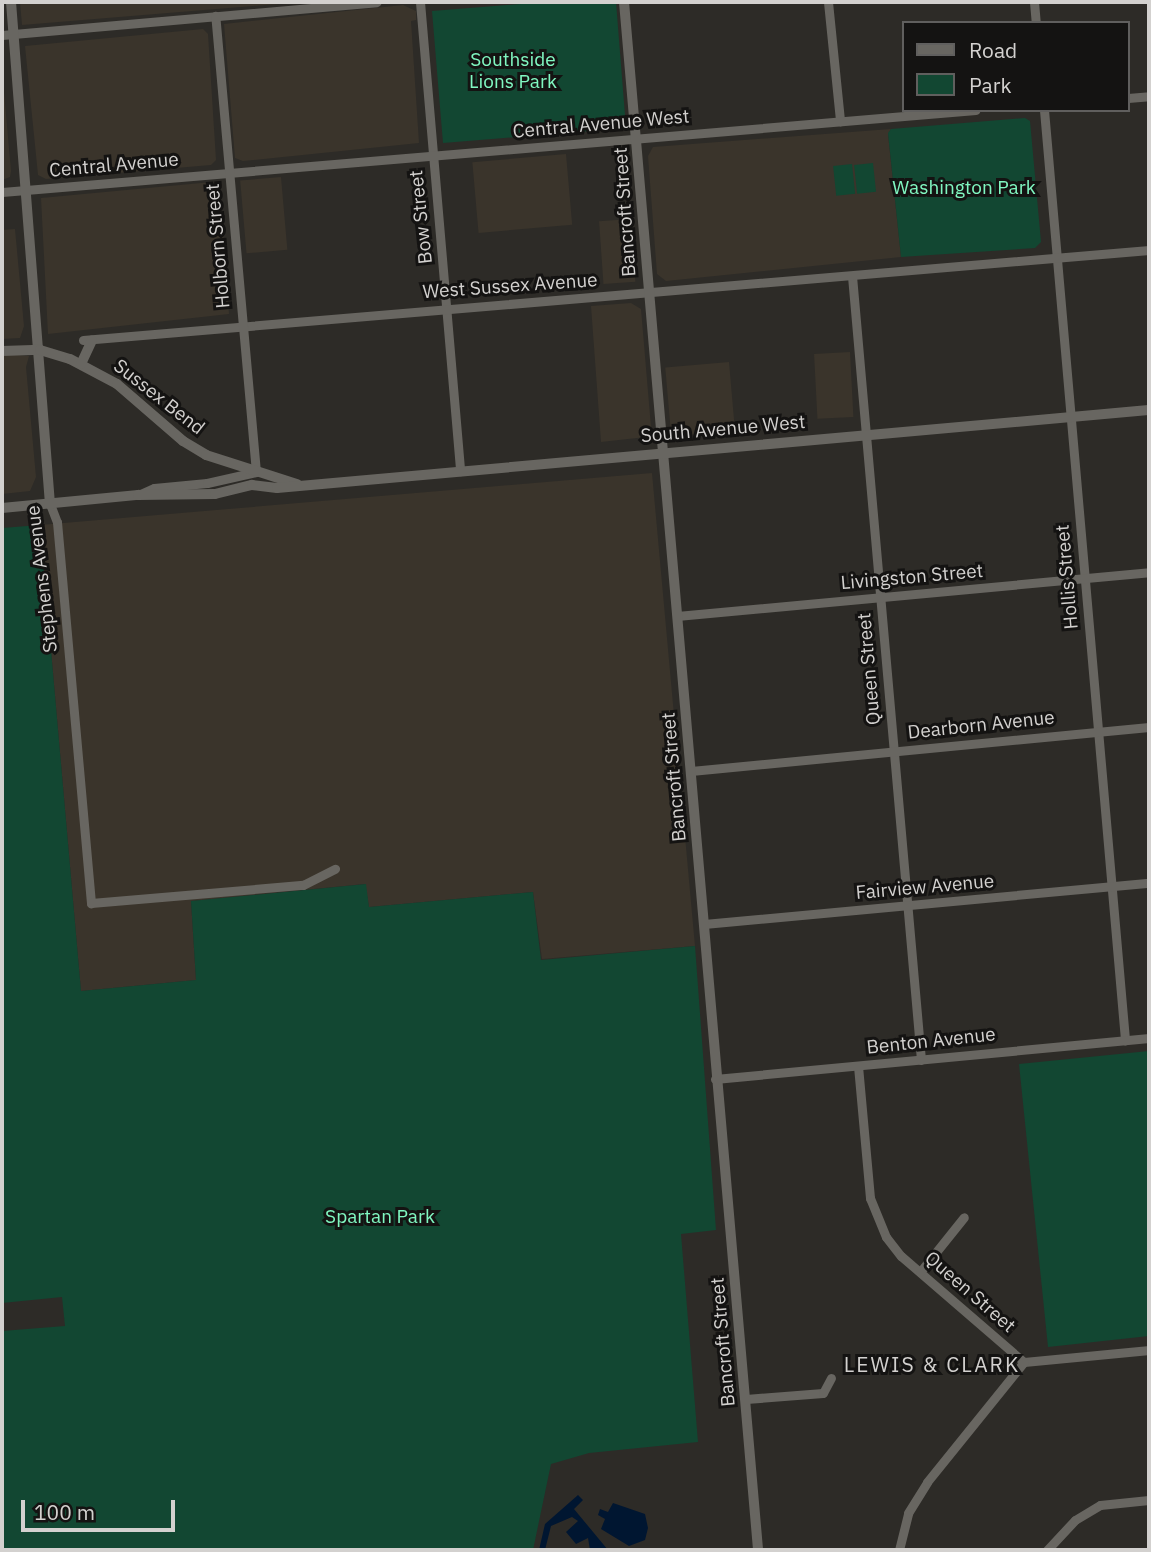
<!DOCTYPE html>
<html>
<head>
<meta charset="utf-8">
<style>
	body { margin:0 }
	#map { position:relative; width:1151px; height:1552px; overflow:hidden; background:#2d2b27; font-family:"IBM Plex Sans",sans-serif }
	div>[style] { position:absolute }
	.built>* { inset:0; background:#3a342b; transform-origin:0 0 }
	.green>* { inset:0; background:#124732; transform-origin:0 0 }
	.water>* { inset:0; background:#001631 }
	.minor>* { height:9px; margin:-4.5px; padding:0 4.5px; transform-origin:4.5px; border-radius:4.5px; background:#686661 }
	.tertiary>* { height:10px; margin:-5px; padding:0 5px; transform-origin:5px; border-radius:5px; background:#686661 }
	span { translate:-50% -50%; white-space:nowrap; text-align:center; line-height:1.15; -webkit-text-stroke:6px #141312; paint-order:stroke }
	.park-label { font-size:19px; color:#80f7c1 }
	.street-label { font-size:19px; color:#d3d1cf }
	.neighbourhood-label { font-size:21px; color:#d3d1cf; letter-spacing:2px }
	.frame { position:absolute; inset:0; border:4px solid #d3d1cf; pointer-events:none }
	.legend { position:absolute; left:902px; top:21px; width:228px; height:91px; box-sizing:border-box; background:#141312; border:2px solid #605f5e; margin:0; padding:9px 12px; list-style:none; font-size:21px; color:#d3d1cf }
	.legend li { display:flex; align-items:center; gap:14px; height:35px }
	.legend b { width:35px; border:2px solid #605f5e }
	.scale { position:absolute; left:21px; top:1500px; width:154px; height:32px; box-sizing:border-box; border:4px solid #d3d1cf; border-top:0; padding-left:9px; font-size:21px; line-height:24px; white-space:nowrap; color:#d3d1cf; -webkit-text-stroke:5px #141312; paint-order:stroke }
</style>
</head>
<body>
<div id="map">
	<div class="built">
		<i style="clip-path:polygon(20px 2px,303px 2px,22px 25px)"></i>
		<i style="clip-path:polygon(403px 5px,416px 11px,416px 20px,411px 21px,419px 143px,243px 161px,235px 158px,224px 24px)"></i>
		<i style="clip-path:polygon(203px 29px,208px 34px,216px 160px,211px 165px,46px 179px,38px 175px,25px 46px)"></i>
		<i style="clip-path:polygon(2px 69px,11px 171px,10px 177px,2px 180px)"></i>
		<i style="clip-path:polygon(891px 129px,888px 134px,901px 257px,666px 281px,657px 274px,648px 156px,653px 147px)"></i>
		<i style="left:566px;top:154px;width:71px;height:94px;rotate:85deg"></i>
		<i style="left:281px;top:177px;width:73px;height:41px;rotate:85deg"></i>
		<i style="clip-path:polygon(212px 182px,220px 191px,229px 314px,48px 334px,41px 198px)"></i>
		<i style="left:631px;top:219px;width:63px;height:32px;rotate:86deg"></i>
		<i style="clip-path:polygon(15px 229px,24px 326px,20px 338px,2px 339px,2px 230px)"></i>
		<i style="clip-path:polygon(631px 303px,641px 309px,651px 427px,646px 437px,601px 442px,591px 306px)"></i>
		<i style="left:850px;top:352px;width:65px;height:36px;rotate:87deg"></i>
		<i style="clip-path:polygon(2px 354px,29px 356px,26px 367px,36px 477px,30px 491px,2px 494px)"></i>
		<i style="left:729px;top:362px;width:69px;height:64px;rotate:85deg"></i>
		<i style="clip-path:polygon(652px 473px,695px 946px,542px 959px,533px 892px,369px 907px,365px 884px,191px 901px,196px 980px,81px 991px,40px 525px)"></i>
	</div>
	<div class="green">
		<i style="clip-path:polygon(546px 2px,616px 2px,626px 128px,443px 143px,432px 11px)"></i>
		<i style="clip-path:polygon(1025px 118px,1030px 121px,1041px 242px,1035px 248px,901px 257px,888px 133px,891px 129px)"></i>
		<i style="left:873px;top:163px;width:29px;height:19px;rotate:84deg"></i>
		<i style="left:852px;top:164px;width:30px;height:19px;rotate:84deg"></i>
		<i style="clip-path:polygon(40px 525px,81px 991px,196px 980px,191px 901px,366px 884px,369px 907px,533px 892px,541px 960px,695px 946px,716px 1230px,681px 1234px,698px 1442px,589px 1453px,551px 1464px,533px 1550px,2px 1550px,2px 1331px,65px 1326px,62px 1297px,2px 1303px,2px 528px)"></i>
		<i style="clip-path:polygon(1149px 1051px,1149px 1336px,1048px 1347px,1019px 1064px)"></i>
	</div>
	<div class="water">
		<i style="clip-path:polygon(578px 1495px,583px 1500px,574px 1509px,608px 1550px,590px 1550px,588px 1538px,576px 1544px,566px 1532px,578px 1521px,572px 1517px,551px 1526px,545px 1550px,539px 1550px,545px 1524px)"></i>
		<i style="clip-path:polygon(613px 1503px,645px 1514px,648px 1528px,645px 1540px,629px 1546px,601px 1529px,605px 1519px,598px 1515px,600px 1509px,608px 1512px)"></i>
	</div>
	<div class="minor">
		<i style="left:420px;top:2px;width:471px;rotate:85.1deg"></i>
		<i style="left:828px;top:2px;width:120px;rotate:84.2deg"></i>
		<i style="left:1034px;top:2px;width:21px;rotate:85deg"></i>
		<i style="left:2px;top:35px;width:376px;rotate:-5deg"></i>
		<i style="left:1128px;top:98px;width:21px;rotate:-5deg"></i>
		<i style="left:1044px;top:110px;width:934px;rotate:85.02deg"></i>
		<i style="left:2px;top:192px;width:977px;rotate:-4.81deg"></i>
		<i style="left:852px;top:276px;width:787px;rotate:84.97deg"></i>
		<i style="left:83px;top:340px;width:1070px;rotate:-4.83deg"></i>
		<i style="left:138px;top:495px;width:17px;rotate:-24deg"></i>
		<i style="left:154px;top:488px;width:53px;rotate:-5.4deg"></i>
		<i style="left:207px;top:483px;width:50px;rotate:-12.7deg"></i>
		<i style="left:256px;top:472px;width:458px;rotate:-95.1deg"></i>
		<i style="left:50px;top:504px;width:19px;rotate:69deg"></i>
		<i style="left:57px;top:522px;width:383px;rotate:84.9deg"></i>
		<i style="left:91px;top:903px;width:213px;rotate:-4.9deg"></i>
		<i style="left:303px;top:885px;width:36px;rotate:-27deg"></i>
		<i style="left:677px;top:616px;width:474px;rotate:-5.3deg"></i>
		<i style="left:691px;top:771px;width:460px;rotate:-5.5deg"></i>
		<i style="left:704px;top:924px;width:447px;rotate:-5.3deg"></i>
		<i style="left:858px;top:1066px;width:133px;rotate:84.8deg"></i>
		<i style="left:870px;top:1198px;width:42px;rotate:67.7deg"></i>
		<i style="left:886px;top:1237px;width:24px;rotate:52deg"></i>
		<i style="left:901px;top:1256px;width:162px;rotate:40.8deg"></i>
		<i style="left:715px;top:1079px;width:436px;rotate:-5.4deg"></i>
		<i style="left:920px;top:1272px;width:70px;rotate:-51.3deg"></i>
		<i style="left:1024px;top:1362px;width:126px;rotate:-5.5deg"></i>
		<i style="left:746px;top:1399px;width:77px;rotate:-4.5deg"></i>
		<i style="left:823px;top:1393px;width:17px;rotate:-62deg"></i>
		<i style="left:899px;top:1550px;width:38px;rotate:-76deg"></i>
		<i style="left:908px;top:1513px;width:36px;rotate:-58deg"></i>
		<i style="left:927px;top:1482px;width:154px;rotate:-51.1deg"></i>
		<i style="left:1047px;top:1550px;width:41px;rotate:-47deg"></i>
		<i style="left:1075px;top:1520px;width:29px;rotate:-31deg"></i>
		<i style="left:1100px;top:1505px;width:49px;rotate:-5.8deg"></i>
	</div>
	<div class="tertiary">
		<i style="left:11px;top:2px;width:504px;rotate:85.56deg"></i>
		<i style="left:624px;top:2px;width:1554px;rotate:85.05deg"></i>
		<i style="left:2px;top:351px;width:38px;rotate:-2deg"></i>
		<i style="left:40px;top:350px;width:31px;rotate:17deg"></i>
		<i style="left:70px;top:359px;width:53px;rotate:28deg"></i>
		<i style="left:117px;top:384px;width:87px;rotate:40.8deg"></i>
		<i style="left:183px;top:441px;width:27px;rotate:31deg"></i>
		<i style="left:206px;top:455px;width:96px;rotate:17.7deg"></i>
		<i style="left:81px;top:364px;width:26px;rotate:-65deg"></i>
		<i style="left:2px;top:508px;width:137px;rotate:-5.5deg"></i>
		<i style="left:138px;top:495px;width:77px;rotate:-0.7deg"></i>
		<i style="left:215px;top:494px;width:38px;rotate:-14deg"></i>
		<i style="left:252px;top:485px;width:25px;rotate:7deg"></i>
		<i style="left:277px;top:488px;width:875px;rotate:-5.11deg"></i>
	</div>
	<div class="park-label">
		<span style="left:513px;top:71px">Southside<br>Lions Park</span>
		<span style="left:964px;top:188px">Washington Park</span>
		<span style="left:380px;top:1217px">Spartan Park</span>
	</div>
	<div class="street-label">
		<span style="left:601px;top:124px;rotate:-5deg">Central Avenue West</span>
		<span style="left:114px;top:165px;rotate:-5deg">Central Avenue</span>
		<span style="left:625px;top:212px;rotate:-94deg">Bancroft Street</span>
		<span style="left:421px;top:217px;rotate:-96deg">Bow Street</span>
		<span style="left:218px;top:246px;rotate:-95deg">Holborn Street</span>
		<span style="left:510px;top:286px;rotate:-4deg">West Sussex Avenue</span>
		<span style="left:159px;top:397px;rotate:38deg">Sussex Bend</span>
		<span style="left:723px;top:429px;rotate:-5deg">South Avenue West</span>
		<span style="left:912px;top:577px;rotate:-5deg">Livingston Street</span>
		<span style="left:1067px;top:577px;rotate:-95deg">Hollis Street</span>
		<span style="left:42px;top:579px;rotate:-97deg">Stephens Avenue</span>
		<span style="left:869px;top:669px;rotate:-95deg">Queen Street</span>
		<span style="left:981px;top:725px;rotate:-6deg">Dearborn Avenue</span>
		<span style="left:674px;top:777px;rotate:-95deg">Bancroft Street</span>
		<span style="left:925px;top:887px;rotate:-5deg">Fairview Avenue</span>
		<span style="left:931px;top:1041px;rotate:-6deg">Benton Avenue</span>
		<span style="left:970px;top:1292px;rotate:41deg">Queen Street</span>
		<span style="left:723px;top:1342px;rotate:-95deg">Bancroft Street</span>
	</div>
	<div class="neighbourhood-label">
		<span style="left:932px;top:1364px">LEWIS &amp; CLARK</span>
	</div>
	<div class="frame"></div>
	<ul class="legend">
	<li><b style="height:9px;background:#686661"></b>Road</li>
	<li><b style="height:19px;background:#124732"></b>Park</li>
	</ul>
	<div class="scale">100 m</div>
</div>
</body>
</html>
